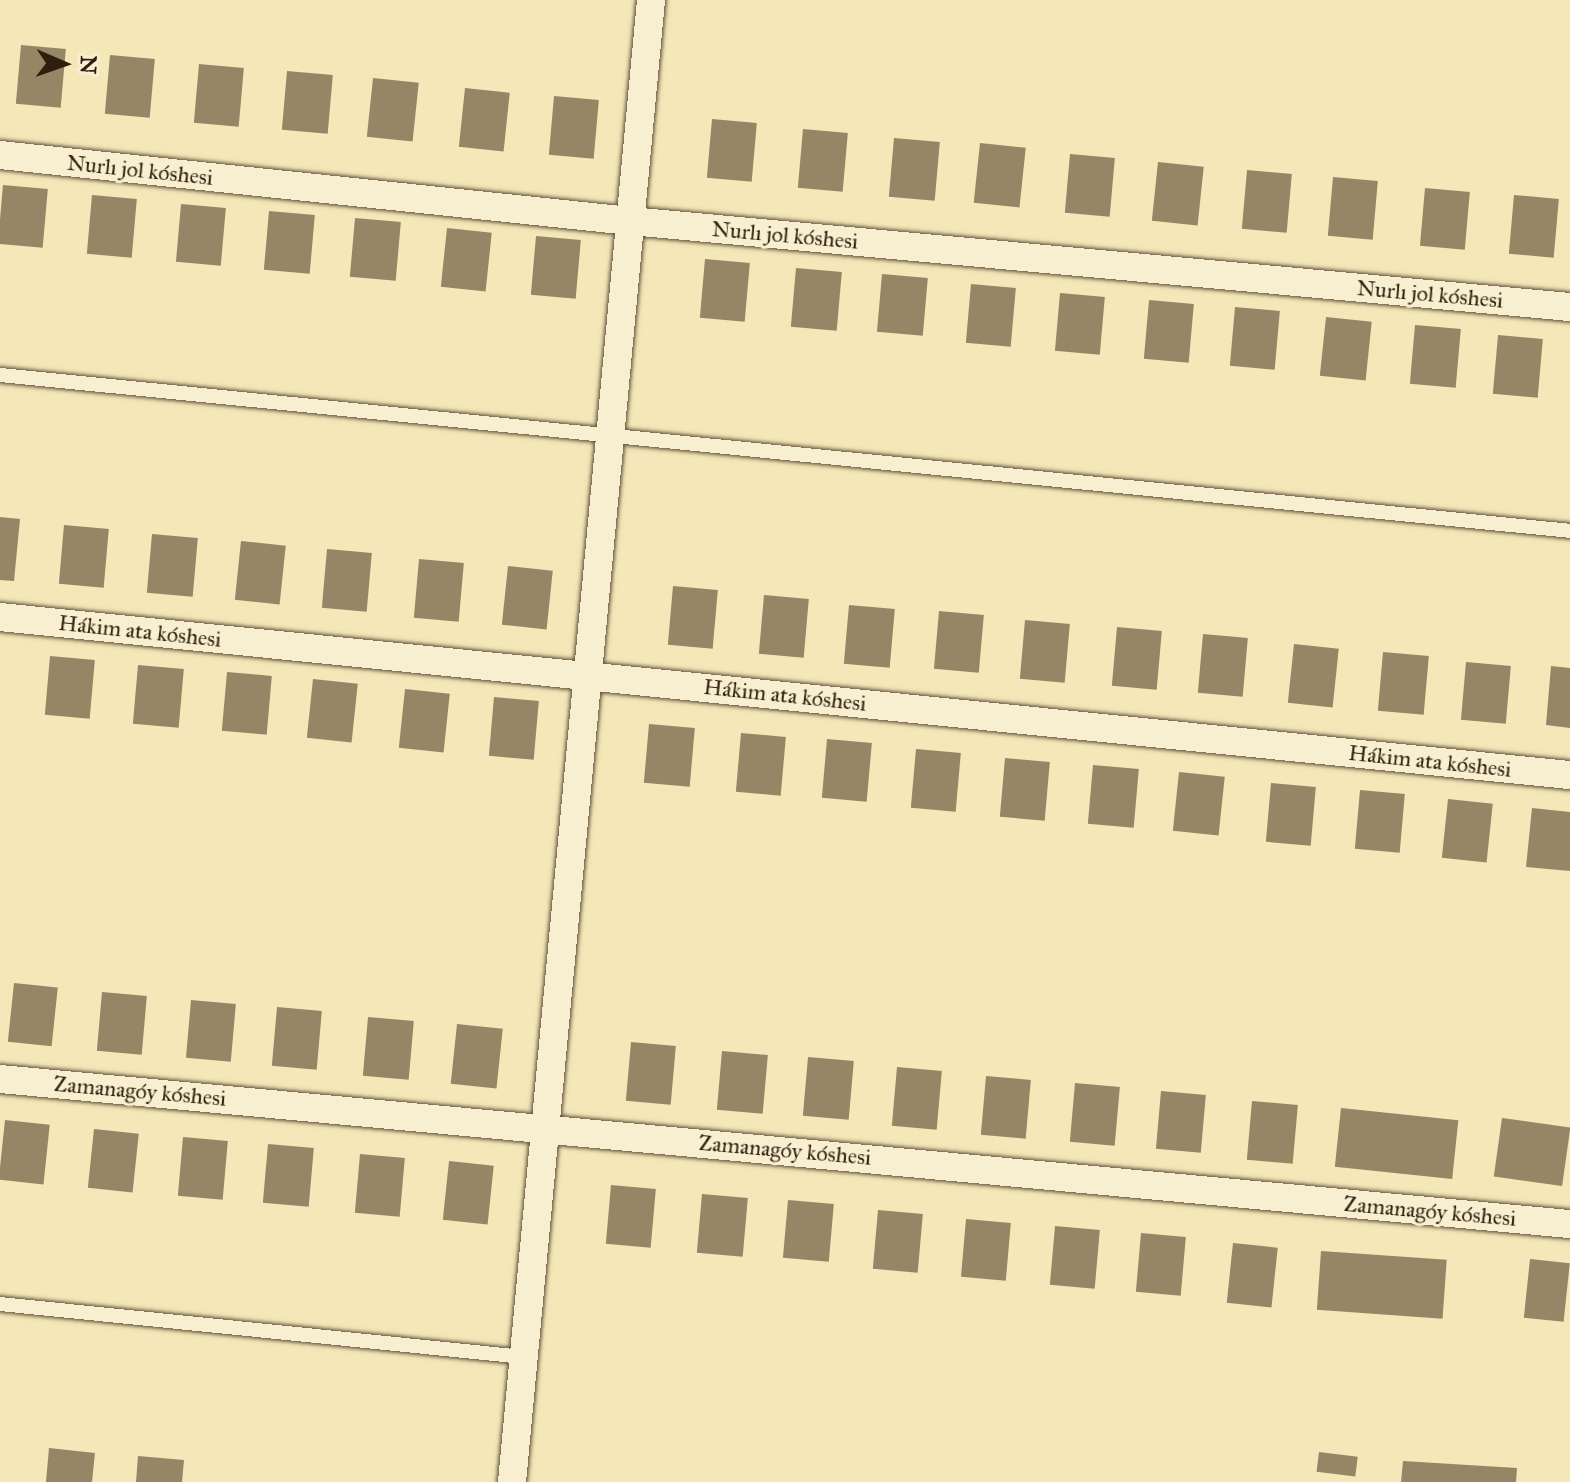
<!DOCTYPE html>
<html>
<head>
<meta charset="utf-8">
<style>
	body { margin:0 }
	#map { position:relative; width:1570px; height:1482px; overflow:hidden; background:#f4e7b8; font-family:"IM FELL Great Primer",serif }
	div>[style] { position:absolute }
	.building>* { inset:0; background:#958766; transform-origin:0 0 }
	.roads { filter:drop-shadow(0 0 2px #605038) drop-shadow(0 0 2px #605038) }
	.service>* { height:14px; margin:-7px; padding:0 7px; transform-origin:7px; border-radius:7px; background:#f8efd1 }
	.minor>* { height:28px; margin:-14px; padding:0 14px; transform-origin:14px; border-radius:14px; background:#f8efd1 }
	span { translate:-50% -50%; white-space:nowrap; text-align:center; line-height:1.15; -webkit-text-stroke:6px #f8efd1; paint-order:stroke }
	.street-label { font-size:22px; color:#2e1e0d }
	.north { position:absolute; left:24px; top:24px; width:80px; height:80px; -webkit-text-stroke:6px #f8efd1; paint-order:stroke; rotate:92deg; font-size:22px; font-weight:700; line-height:32px; text-align:center; color:#2e1e0d }
	.north::after { content:''; display:block; margin:auto; width:28px; height:36px; background:#2e1e0d; clip-path:polygon(50% 0,100% 100%,50% 72%,0 100%) }
</style>
</head>
<body>
<div id="map">
	<div class="building">
		<i style="left:21px;top:45px;width:45px;height:59px;rotate:5deg"></i>
		<i style="left:110px;top:55px;width:45px;height:59px;rotate:5deg"></i>
		<i style="left:199px;top:64px;width:45px;height:59px;rotate:5deg"></i>
		<i style="left:287px;top:71px;width:46px;height:59px;rotate:5deg"></i>
		<i style="left:373px;top:78px;width:46px;height:59px;rotate:6deg"></i>
		<i style="left:465px;top:88px;width:45px;height:59px;rotate:6deg"></i>
		<i style="left:554px;top:96px;width:45px;height:59px;rotate:5deg"></i>
		<i style="left:712px;top:119px;width:45px;height:59px;rotate:5deg"></i>
		<i style="left:803px;top:129px;width:45px;height:59px;rotate:5deg"></i>
		<i style="left:894px;top:138px;width:46px;height:59px;rotate:5deg"></i>
		<i style="left:980px;top:143px;width:46px;height:60px;rotate:6deg"></i>
		<i style="left:1070px;top:154px;width:45px;height:59px;rotate:5deg"></i>
		<i style="left:1158px;top:162px;width:46px;height:59px;rotate:6deg"></i>
		<i style="left:1247px;top:170px;width:45px;height:59px;rotate:5deg"></i>
		<i style="left:1333px;top:177px;width:45px;height:59px;rotate:5deg"></i>
		<i style="left:3px;top:185px;width:45px;height:59px;rotate:5deg"></i>
		<i style="left:1425px;top:188px;width:45px;height:58px;rotate:5deg"></i>
		<i style="left:92px;top:195px;width:45px;height:59px;rotate:5deg"></i>
		<i style="left:1514px;top:195px;width:45px;height:59px;rotate:5deg"></i>
		<i style="left:181px;top:204px;width:45px;height:58px;rotate:5deg"></i>
		<i style="left:269px;top:211px;width:46px;height:59px;rotate:5deg"></i>
		<i style="left:355px;top:218px;width:46px;height:59px;rotate:5deg"></i>
		<i style="left:447px;top:228px;width:45px;height:59px;rotate:6deg"></i>
		<i style="left:536px;top:236px;width:45px;height:59px;rotate:5deg"></i>
		<i style="left:705px;top:259px;width:45px;height:59px;rotate:5deg"></i>
		<i style="left:796px;top:268px;width:46px;height:59px;rotate:5deg"></i>
		<i style="left:882px;top:274px;width:46px;height:58px;rotate:5deg"></i>
		<i style="left:971px;top:284px;width:45px;height:59px;rotate:5deg"></i>
		<i style="left:1060px;top:293px;width:45px;height:58px;rotate:5deg"></i>
		<i style="left:1149px;top:300px;width:45px;height:59px;rotate:5deg"></i>
		<i style="left:1235px;top:307px;width:45px;height:59px;rotate:5deg"></i>
		<i style="left:1326px;top:317px;width:46px;height:59px;rotate:6deg"></i>
		<i style="left:1415px;top:325px;width:46px;height:59px;rotate:5deg"></i>
		<i style="left:1498px;top:335px;width:45px;height:59px;rotate:5deg"></i>
		<i style="clip-path:polygon(0 517px,20px 519px,14px 581px,0 580px)"></i>
		<i style="left:64px;top:525px;width:45px;height:59px;rotate:5deg"></i>
		<i style="left:152px;top:534px;width:46px;height:59px;rotate:5deg"></i>
		<i style="left:241px;top:541px;width:45px;height:59px;rotate:6deg"></i>
		<i style="left:327px;top:549px;width:45px;height:59px;rotate:5deg"></i>
		<i style="left:419px;top:559px;width:45px;height:59px;rotate:5deg"></i>
		<i style="left:508px;top:566px;width:45px;height:59px;rotate:6deg"></i>
		<i style="left:673px;top:586px;width:45px;height:59px;rotate:5deg"></i>
		<i style="left:764px;top:595px;width:45px;height:59px;rotate:5deg"></i>
		<i style="left:849px;top:605px;width:46px;height:59px;rotate:5deg"></i>
		<i style="left:939px;top:611px;width:45px;height:58px;rotate:5deg"></i>
		<i style="left:1025px;top:620px;width:45px;height:59px;rotate:5deg"></i>
		<i style="left:1117px;top:627px;width:45px;height:59px;rotate:5deg"></i>
		<i style="left:1203px;top:634px;width:45px;height:59px;rotate:5deg"></i>
		<i style="left:1294px;top:644px;width:45px;height:59px;rotate:6deg"></i>
		<i style="left:1383px;top:652px;width:46px;height:59px;rotate:5deg"></i>
		<i style="left:50px;top:656px;width:45px;height:59px;rotate:5deg"></i>
		<i style="left:1466px;top:662px;width:45px;height:58px;rotate:5deg"></i>
		<i style="left:138px;top:665px;width:46px;height:59px;rotate:5deg"></i>
		<i style="clip-path:polygon(1551px 666px,1570px 668px,1570px 728px,1546px 725px)"></i>
		<i style="left:227px;top:672px;width:45px;height:59px;rotate:5deg"></i>
		<i style="left:313px;top:679px;width:45px;height:59px;rotate:6deg"></i>
		<i style="left:405px;top:689px;width:45px;height:59px;rotate:6deg"></i>
		<i style="left:494px;top:697px;width:45px;height:59px;rotate:5deg"></i>
		<i style="left:649px;top:724px;width:46px;height:59px;rotate:5deg"></i>
		<i style="left:741px;top:733px;width:45px;height:59px;rotate:5deg"></i>
		<i style="left:827px;top:739px;width:45px;height:59px;rotate:5deg"></i>
		<i style="left:916px;top:749px;width:45px;height:59px;rotate:5deg"></i>
		<i style="left:1005px;top:758px;width:45px;height:59px;rotate:5deg"></i>
		<i style="left:1093px;top:765px;width:46px;height:59px;rotate:5deg"></i>
		<i style="left:1179px;top:772px;width:46px;height:59px;rotate:6deg"></i>
		<i style="left:1271px;top:783px;width:45px;height:59px;rotate:5deg"></i>
		<i style="left:1360px;top:790px;width:45px;height:59px;rotate:5deg"></i>
		<i style="left:1448px;top:799px;width:45px;height:59px;rotate:6deg"></i>
		<i style="clip-path:polygon(1532px 808px,1570px 812px,1570px 871px,1526px 867px)"></i>
		<i style="left:14px;top:983px;width:44px;height:59px;rotate:6deg"></i>
		<i style="left:102px;top:992px;width:45px;height:59px;rotate:5deg"></i>
		<i style="left:191px;top:1000px;width:45px;height:58px;rotate:5deg"></i>
		<i style="left:277px;top:1007px;width:45px;height:59px;rotate:5deg"></i>
		<i style="left:368px;top:1017px;width:46px;height:59px;rotate:5deg"></i>
		<i style="left:457px;top:1024px;width:46px;height:60px;rotate:6deg"></i>
		<i style="left:631px;top:1042px;width:45px;height:59px;rotate:5deg"></i>
		<i style="left:722px;top:1051px;width:46px;height:59px;rotate:5deg"></i>
		<i style="left:808px;top:1057px;width:46px;height:59px;rotate:5deg"></i>
		<i style="left:897px;top:1067px;width:45px;height:59px;rotate:5deg"></i>
		<i style="left:986px;top:1076px;width:45px;height:59px;rotate:5deg"></i>
		<i style="left:1075px;top:1083px;width:45px;height:59px;rotate:5deg"></i>
		<i style="left:1161px;top:1091px;width:45px;height:58px;rotate:5deg"></i>
		<i style="left:1252px;top:1101px;width:46px;height:59px;rotate:5deg"></i>
		<i style="left:1341px;top:1108px;width:118px;height:59px;rotate:6deg"></i>
		<i style="left:1502px;top:1118px;width:69px;height:59px;rotate:8deg"></i>
		<i style="left:5px;top:1120px;width:45px;height:60px;rotate:6deg"></i>
		<i style="left:94px;top:1129px;width:45px;height:59px;rotate:6deg"></i>
		<i style="left:183px;top:1137px;width:45px;height:59px;rotate:5deg"></i>
		<i style="left:268px;top:1144px;width:46px;height:59px;rotate:5deg"></i>
		<i style="left:360px;top:1154px;width:45px;height:59px;rotate:5deg"></i>
		<i style="left:449px;top:1161px;width:45px;height:59px;rotate:6deg"></i>
		<i style="left:611px;top:1185px;width:45px;height:59px;rotate:5deg"></i>
		<i style="left:702px;top:1194px;width:46px;height:59px;rotate:5deg"></i>
		<i style="left:788px;top:1200px;width:46px;height:58px;rotate:5deg"></i>
		<i style="left:878px;top:1210px;width:45px;height:59px;rotate:5deg"></i>
		<i style="left:966px;top:1219px;width:45px;height:58px;rotate:5deg"></i>
		<i style="left:1055px;top:1226px;width:45px;height:59px;rotate:5deg"></i>
		<i style="left:1141px;top:1233px;width:45px;height:59px;rotate:5deg"></i>
		<i style="left:1233px;top:1243px;width:45px;height:60px;rotate:6deg"></i>
		<i style="left:1321px;top:1251px;width:126px;height:59px;rotate:4deg"></i>
		<i style="left:1530px;top:1259px;width:40px;height:59px;rotate:6deg"></i>
		<i style="clip-path:polygon(49px 1448px,95px 1453px,92px 1482px,46px 1482px)"></i>
		<i style="left:1319px;top:1452px;width:39px;height:20px;rotate:7deg"></i>
		<i style="clip-path:polygon(138px 1456px,184px 1460px,182px 1482px,136px 1482px)"></i>
		<i style="clip-path:polygon(1403px 1461px,1517px 1468px,1516px 1482px,1401px 1482px)"></i>
	</div>
	<div class="roads">
		<div class="service">
			<i style="left:0;top:375px;width:1578px;rotate:5.67deg"></i>
			<i style="left:0;top:1304px;width:527px;rotate:5.78deg"></i>
		</div>
		<div class="minor">
			<i style="left:0;top:155px;width:633px;rotate:5.98deg"></i>
			<i style="left:630px;top:221px;width:944px;rotate:5.23deg"></i>
			<i style="left:0;top:617px;width:1578px;rotate:5.75deg"></i>
			<i style="left:0;top:1079px;width:1577px;rotate:5.28deg"></i>
			<i style="left:512px;top:1482px;width:1489px;rotate:-84.64deg"></i>
		</div>
	</div>
	<div class="street-label">
		<span style="left:140px;top:170px;rotate:6deg">Nurlı jol kóshesi</span>
		<span style="left:785px;top:235px;rotate:5deg">Nurlı jol kóshesi</span>
		<span style="left:1430px;top:294px;rotate:5deg">Nurlı jol kóshesi</span>
		<span style="left:140px;top:631px;rotate:6deg">Hákim ata kóshesi</span>
		<span style="left:785px;top:695px;rotate:6deg">Hákim ata kóshesi</span>
		<span style="left:1430px;top:761px;rotate:6deg">Hákim ata kóshesi</span>
		<span style="left:140px;top:1091px;rotate:5deg">Zamanagóy kóshesi</span>
		<span style="left:785px;top:1150px;rotate:5deg">Zamanagóy kóshesi</span>
		<span style="left:1430px;top:1211px;rotate:5deg">Zamanagóy kóshesi</span>
	</div>
	<div class="north">N</div>
</div>
</body>
</html>
